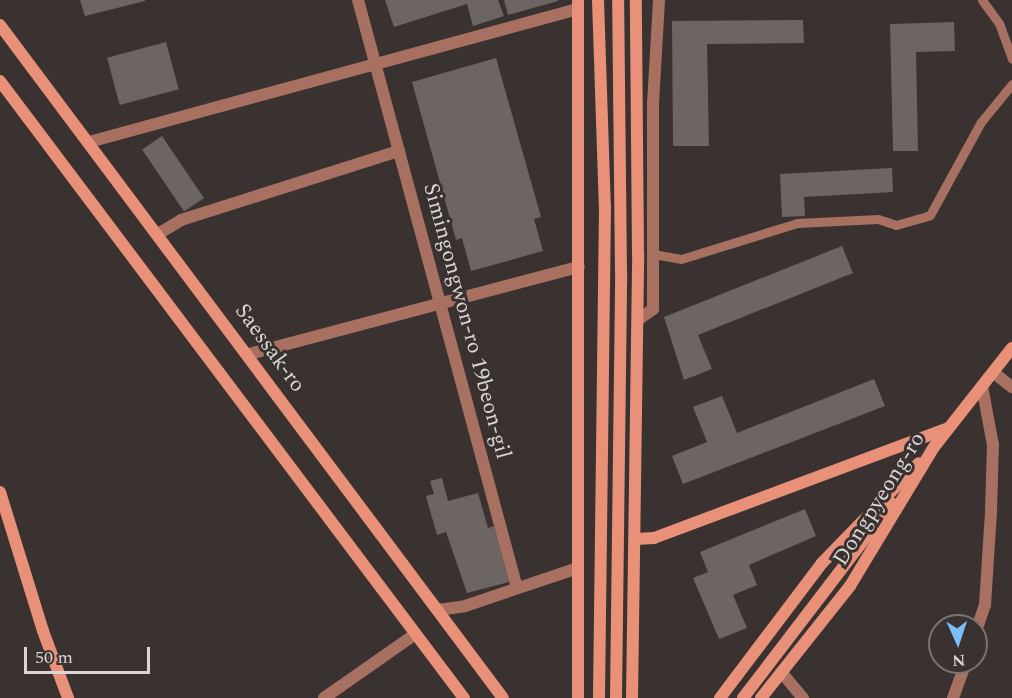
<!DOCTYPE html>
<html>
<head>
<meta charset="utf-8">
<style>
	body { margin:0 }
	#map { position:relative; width:1012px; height:698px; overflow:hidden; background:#393230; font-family:Spectral,serif }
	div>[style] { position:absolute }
	.building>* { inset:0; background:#6c6563; transform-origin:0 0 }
	.lane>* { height:9px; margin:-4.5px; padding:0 4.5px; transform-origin:4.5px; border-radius:4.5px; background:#a77060 }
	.street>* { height:12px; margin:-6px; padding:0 6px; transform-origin:6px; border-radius:6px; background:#a77060 }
	.secondary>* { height:12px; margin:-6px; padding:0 6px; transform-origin:6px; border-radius:6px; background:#e89078 }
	span { translate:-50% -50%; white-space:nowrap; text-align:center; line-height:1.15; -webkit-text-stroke:6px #393230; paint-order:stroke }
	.street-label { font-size:22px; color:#dad6d4 }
	.north { position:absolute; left:928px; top:614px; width:60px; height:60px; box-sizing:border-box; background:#393230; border:2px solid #797472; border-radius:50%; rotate:177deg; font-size:16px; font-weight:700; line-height:24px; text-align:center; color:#dad6d4 }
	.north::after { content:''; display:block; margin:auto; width:21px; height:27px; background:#7bbef9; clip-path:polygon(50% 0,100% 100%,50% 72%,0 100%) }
	.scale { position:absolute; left:24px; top:647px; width:126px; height:27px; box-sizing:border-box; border:3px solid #dad6d4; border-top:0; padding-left:8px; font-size:18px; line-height:21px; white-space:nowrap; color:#dad6d4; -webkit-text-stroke:4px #393230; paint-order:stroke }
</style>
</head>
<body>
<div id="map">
	<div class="building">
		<i style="clip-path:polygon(80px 0,145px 0,145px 1px,85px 16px)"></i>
		<i style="clip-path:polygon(385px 0,498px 0,504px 16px,473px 26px,467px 4px,394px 27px)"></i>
		<i style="clip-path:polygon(504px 0,558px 0,558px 1px,508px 15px)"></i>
		<i style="clip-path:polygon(803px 20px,804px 43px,707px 44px,709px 146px,673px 146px,672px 21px)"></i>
		<i style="clip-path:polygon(954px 22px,955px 51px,916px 52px,918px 151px,893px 151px,890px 24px)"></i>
		<i style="left:166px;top:42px;width:49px;height:61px;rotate:75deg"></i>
		<i style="clip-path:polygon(496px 58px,541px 217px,534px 219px,543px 251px,471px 271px,462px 238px,456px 240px,412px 82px)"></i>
		<i style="left:162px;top:136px;width:75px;height:24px;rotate:56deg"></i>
		<i style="clip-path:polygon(892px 168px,893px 192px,804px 197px,805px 216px,782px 217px,780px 174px)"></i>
		<i style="clip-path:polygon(842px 246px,853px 273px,698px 335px,712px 369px,684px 380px,664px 317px)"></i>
		<i style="clip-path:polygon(874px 379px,885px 406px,683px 484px,672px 456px,707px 442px,693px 407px,722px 396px,737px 433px)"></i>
		<i style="clip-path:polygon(442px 478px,448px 501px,478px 493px,488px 528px,494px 526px,509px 582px,467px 593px,446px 532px,437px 535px,426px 496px,434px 494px,430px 481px)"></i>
		<i style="clip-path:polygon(805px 509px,816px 536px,749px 565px,757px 585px,733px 595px,747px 628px,719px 639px,693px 578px,708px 572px,700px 552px)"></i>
	</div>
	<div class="lane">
		<i style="left:982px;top:0;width:29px;rotate:54deg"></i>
		<i style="left:999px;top:23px;width:38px;rotate:70deg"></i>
		<i style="left:653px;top:254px;width:28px;rotate:10deg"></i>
		<i style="left:681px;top:259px;width:121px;rotate:-17.2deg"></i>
		<i style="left:797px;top:223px;width:81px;rotate:-2.8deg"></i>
		<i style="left:878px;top:219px;width:19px;rotate:18deg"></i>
		<i style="left:896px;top:225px;width:35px;rotate:-16deg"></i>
		<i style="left:930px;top:215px;width:106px;rotate:-61.3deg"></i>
		<i style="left:981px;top:122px;width:49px;rotate:-50.8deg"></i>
	</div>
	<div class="street">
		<i style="left:358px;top:0;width:609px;rotate:74.87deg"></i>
		<i style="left:89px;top:142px;width:507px;rotate:-15.22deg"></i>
		<i style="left:158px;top:234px;width:27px;rotate:-31deg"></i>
		<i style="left:181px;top:220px;width:229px;rotate:-17.6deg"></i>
		<i style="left:638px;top:320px;width:19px;rotate:-36deg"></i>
		<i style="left:653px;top:309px;width:205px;rotate:-90deg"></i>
		<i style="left:653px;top:104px;width:104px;rotate:-86.7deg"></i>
		<i style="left:249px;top:354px;width:341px;rotate:-14.8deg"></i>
		<i style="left:994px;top:373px;width:23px;rotate:38deg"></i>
		<i style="left:438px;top:610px;width:27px;rotate:-8deg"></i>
		<i style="left:465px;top:606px;width:116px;rotate:-18.6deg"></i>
		<i style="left:976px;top:631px;width:28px;rotate:-71deg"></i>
		<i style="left:985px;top:605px;width:94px;rotate:-86.3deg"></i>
		<i style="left:991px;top:511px;width:66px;rotate:-88.3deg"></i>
		<i style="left:993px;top:445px;width:60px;rotate:-100.6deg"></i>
		<i style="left:782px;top:673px;width:33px;rotate:50deg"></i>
		<i style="left:324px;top:698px;width:110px;rotate:-35deg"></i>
		<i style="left:953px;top:698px;width:38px;rotate:-70deg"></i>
	</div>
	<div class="secondary">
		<i style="left:598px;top:0;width:206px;rotate:88.1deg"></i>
		<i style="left:605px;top:206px;width:492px;rotate:90.7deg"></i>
		<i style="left:0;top:25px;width:840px;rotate:53.23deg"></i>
		<i style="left:0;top:81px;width:772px;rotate:53.06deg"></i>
		<i style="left:0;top:492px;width:145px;rotate:72.8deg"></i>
		<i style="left:43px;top:631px;width:72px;rotate:69.5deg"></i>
		<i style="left:636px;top:539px;width:18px;rotate:-3deg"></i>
		<i style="left:654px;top:538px;width:314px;rotate:-20.5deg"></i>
		<i style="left:578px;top:698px;width:698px;rotate:-90deg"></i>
		<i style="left:616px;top:698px;width:425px;rotate:-89.3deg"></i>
		<i style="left:621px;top:273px;width:273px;rotate:-90.6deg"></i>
		<i style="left:632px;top:698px;width:445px;rotate:-89.2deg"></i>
		<i style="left:638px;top:253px;width:253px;rotate:-90.5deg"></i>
		<i style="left:720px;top:698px;width:169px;rotate:-52.9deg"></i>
		<i style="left:822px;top:563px;width:139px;rotate:-45.9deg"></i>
		<i style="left:743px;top:698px;width:245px;rotate:-52.6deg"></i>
		<i style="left:761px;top:698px;width:143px;rotate:-51.5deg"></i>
		<i style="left:850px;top:586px;width:162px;rotate:-58.9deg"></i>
		<i style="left:934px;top:447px;width:126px;rotate:-51.8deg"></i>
	</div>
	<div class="street-label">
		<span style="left:467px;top:321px;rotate:75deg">Simingongwon-ro 19beon-gil</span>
		<span style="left:270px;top:348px;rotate:54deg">Saessak-ro</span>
		<span style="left:879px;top:499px;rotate:-58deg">Dongpyeong-ro</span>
	</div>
	<div class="north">N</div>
	<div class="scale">50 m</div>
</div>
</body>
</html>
